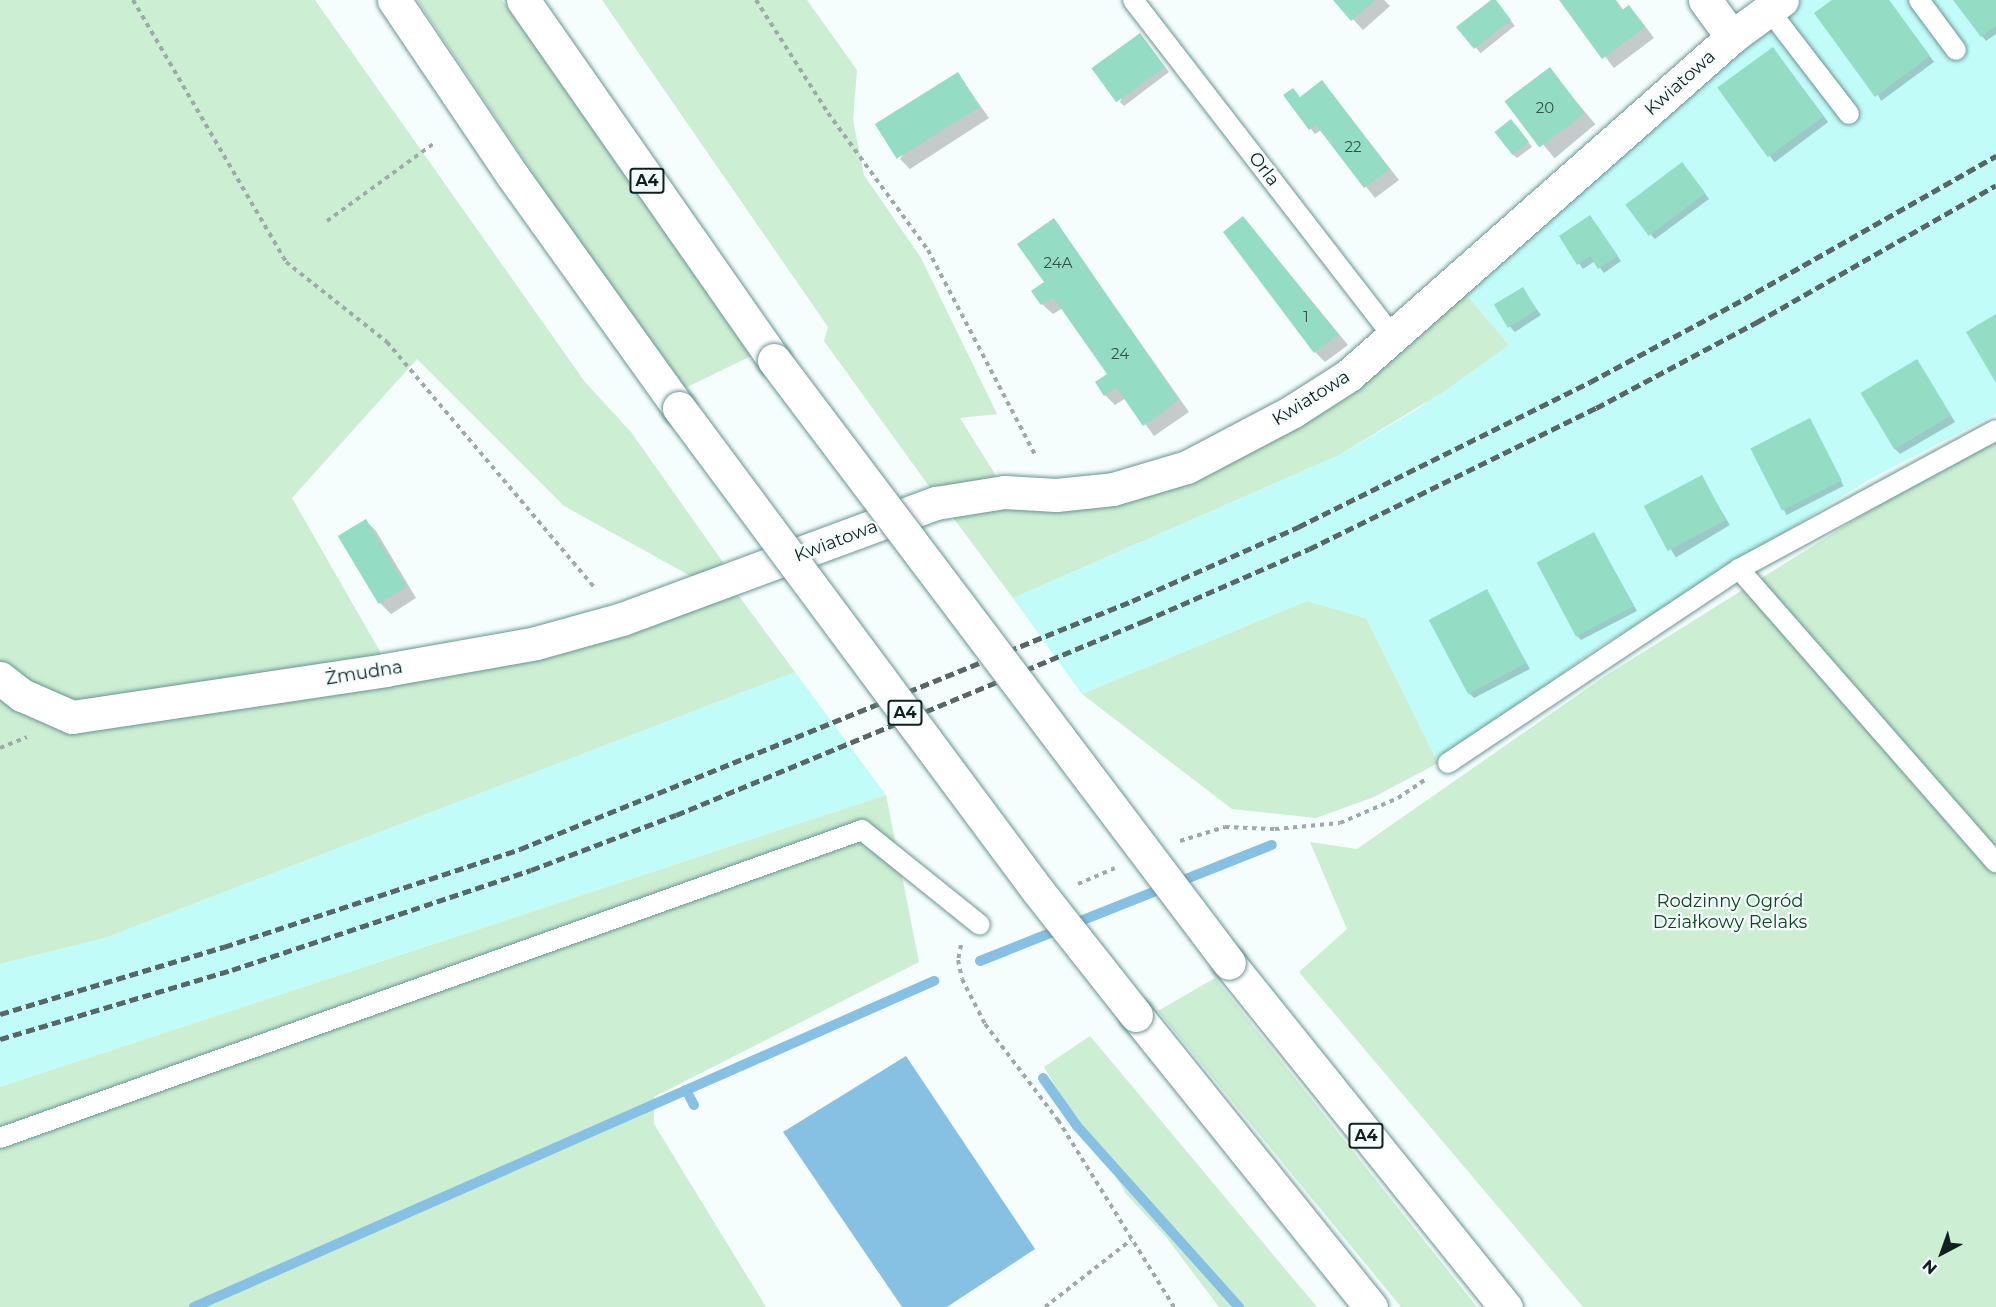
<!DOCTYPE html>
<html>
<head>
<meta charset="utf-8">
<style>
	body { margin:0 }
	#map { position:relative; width:1996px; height:1307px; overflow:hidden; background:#f5fefd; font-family:Montserrat,sans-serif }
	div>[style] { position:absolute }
	.built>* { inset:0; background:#c1fcf9 }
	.green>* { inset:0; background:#cceed2 }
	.water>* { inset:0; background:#86c0e3 }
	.shadow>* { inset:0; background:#0003; transform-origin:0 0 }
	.stream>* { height:10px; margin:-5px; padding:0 5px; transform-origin:5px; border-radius:5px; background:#86c0e3 }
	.building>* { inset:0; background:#95dcc4; transform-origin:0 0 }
	.path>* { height:4px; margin-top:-2px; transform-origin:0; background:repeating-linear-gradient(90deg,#9daaa9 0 4.5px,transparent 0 9px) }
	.roads { filter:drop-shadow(0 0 2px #689593) drop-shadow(0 0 2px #689593) }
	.lane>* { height:20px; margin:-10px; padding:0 10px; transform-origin:10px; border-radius:10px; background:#fff }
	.street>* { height:33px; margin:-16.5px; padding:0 16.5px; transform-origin:16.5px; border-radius:16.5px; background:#fff }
	.highway>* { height:33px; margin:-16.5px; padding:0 16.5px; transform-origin:16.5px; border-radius:16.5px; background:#fff }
	.rail>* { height:4.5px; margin-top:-2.25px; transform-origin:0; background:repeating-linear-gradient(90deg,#586766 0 9px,transparent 0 13.5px) }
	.bridges { filter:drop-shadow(0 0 2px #689593) drop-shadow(0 0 2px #689593) }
	.highway-bridge>* { height:33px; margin:-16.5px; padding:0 16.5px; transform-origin:16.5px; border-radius:16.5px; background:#fff }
	span { translate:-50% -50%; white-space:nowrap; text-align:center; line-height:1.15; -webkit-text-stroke:4.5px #f5fefd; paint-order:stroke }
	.number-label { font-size:15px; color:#305049 }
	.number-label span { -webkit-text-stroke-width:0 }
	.shield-label span { padding:2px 4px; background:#f5fefd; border:2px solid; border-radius:4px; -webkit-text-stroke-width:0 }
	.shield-label { font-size:16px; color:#0e2120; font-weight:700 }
	.street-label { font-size:18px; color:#0e2120 }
	.park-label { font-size:18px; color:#0d4620 }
	.north { position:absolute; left:1912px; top:1223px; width:60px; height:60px; -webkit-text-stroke:4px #f5fefd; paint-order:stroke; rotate:221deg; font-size:16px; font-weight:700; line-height:24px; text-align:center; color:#0e2120 }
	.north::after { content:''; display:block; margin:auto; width:21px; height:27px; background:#0e2120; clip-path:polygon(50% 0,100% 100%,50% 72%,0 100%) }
</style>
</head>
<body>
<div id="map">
	<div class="built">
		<i style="clip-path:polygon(1802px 0,1996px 0,1996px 414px,1870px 479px,1593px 651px,1438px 763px,1366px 618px,1307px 601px,1082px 694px,1013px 598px,1339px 455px,1414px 411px,1509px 345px,1461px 288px,1750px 38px)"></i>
		<i style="clip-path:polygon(795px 672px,886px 795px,0 1087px,0 964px,105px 938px)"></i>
	</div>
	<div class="green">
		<i style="clip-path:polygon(0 0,315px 0,585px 382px,631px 432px,725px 565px,696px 579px,564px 506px,417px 359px,292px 498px,382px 655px,81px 701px,54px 695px,0 663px)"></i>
		<i style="clip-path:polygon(417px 0,502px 0,751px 356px,679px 391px)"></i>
		<i style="clip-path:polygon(602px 0,807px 0,857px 70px,853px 120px,864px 175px,921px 258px,997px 414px,960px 418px,998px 479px,931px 489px,824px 341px,828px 327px)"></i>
		<i style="clip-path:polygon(1461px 288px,1509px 345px,1443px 392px,1339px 455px,1013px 598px,948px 511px,1193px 475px)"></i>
		<i style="clip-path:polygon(1996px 442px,1996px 1307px,1583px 1307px,1299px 972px,1347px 929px,1310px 842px,1357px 849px,1605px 676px,1880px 504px)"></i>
		<i style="clip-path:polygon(736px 592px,795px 672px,105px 938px,0 964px,0 698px,43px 722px)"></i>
		<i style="clip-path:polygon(1307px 601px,1366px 618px,1438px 763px,1374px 797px,1316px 818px,1232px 809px,1082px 694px)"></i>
		<i style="clip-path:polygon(886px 795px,919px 962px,654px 1097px,654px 1124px,766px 1307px,0 1307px,0 1087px)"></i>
		<i style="clip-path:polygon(1215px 978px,1477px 1307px,1401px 1307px,1158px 1011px)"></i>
		<i style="clip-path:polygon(1090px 1036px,1317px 1307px,1219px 1307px,1166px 1237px,1126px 1194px,1095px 1140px,1067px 1106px,1044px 1067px)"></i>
	</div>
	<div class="water">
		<i style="clip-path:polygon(906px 1056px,1035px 1249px,947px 1307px,902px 1307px,783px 1132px)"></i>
	</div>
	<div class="shadow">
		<i style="clip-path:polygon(1335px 0,1384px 0,1390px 6px,1363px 30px)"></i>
		<i style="left:1494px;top:0;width:33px;height:44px;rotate:51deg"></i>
		<i style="clip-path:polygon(1561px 0,1616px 0,1624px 11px,1629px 7px,1639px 18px,1654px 38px,1614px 68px)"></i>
		<i style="clip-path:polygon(1835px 0,1889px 0,1934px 62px,1881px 101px)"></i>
		<i style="clip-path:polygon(1955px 0,1996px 0,1996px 34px,1986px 41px)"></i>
		<i style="clip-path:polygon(1145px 40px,1169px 72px,1124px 106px,1120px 102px)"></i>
		<i style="left:1777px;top:54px;width:85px;height:67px;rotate:53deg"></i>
		<i style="left:1549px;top:69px;width:72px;height:53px;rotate:50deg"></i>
		<i style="clip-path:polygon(958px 74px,989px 118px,910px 169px,900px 159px)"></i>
		<i style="clip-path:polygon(1322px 82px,1399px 180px,1375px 198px,1321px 130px,1315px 134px,1285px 96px,1300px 98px)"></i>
		<i style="clip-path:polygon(1516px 125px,1532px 147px,1517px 158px,1512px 154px)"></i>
		<i style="clip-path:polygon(1687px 169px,1709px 199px,1655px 239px,1651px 235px)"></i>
		<i style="clip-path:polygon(1590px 217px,1621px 261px,1604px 273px,1595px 261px,1583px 269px,1561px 237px)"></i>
		<i style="clip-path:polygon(1054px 220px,1189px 412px,1154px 436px,1126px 398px,1115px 405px,1105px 395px,1109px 374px,1063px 308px,1053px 314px,1042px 304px)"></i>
		<i style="clip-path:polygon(1264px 243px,1348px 345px,1325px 362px,1315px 352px)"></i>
		<i style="clip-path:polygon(1522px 289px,1541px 315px,1515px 332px,1510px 327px)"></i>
		<i style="clip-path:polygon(1917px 360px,1955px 422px,1900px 454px,1895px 449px)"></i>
		<i style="left:1810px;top:420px;width:74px;height:64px;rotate:63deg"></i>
		<i style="left:1701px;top:477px;width:56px;height:63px;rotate:59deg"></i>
		<i style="clip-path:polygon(366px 521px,376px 531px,416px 598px,391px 614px,380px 603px)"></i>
		<i style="clip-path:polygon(1594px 534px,1637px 611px,1581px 640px,1576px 635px)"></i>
		<i style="clip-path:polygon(1486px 591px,1530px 669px,1474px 698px,1469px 693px)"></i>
	</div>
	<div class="stream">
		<i style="left:980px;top:961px;width:314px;rotate:-21.7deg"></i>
		<i style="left:1043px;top:1078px;width:59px;rotate:54.7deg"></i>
		<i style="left:1077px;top:1126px;width:243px;rotate:48.2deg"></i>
		<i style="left:686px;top:1090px;width:17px;rotate:62deg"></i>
		<i style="left:194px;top:1307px;width:809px;rotate:-23.78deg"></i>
	</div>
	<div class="building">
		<i style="clip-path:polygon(1333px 0,1375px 0,1351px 21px)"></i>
		<i style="clip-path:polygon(1491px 0,1496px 0,1511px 20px,1474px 49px,1456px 27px)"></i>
		<i style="clip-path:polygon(1559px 0,1615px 0,1622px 10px,1629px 5px,1645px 27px,1602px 59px)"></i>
		<i style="clip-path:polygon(1832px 0,1889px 0,1930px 56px,1875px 97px,1814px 13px)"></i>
		<i style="clip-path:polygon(1953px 0,1996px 0,1996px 26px,1981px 37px)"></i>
		<i style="left:1140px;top:33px;width:42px;height:60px;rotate:54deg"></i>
		<i style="left:1773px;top:47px;width:86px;height:69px;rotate:54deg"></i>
		<i style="left:1550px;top:67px;width:58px;height:57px;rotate:53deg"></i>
		<i style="left:958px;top:72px;width:41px;height:98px;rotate:58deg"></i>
		<i style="clip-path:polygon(1322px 80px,1390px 169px,1364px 188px,1316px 125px,1309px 130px,1283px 95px,1293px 88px,1300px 97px)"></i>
		<i style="left:1511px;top:119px;width:29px;height:21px;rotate:52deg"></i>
		<i style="left:1682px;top:162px;width:39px;height:71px;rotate:53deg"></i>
		<i style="clip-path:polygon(1590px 215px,1618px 256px,1598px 269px,1590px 256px,1577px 265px,1559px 236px)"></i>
		<i style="clip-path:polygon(1243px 216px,1338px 334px,1314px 353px,1223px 232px)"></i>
		<i style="clip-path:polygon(1054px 218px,1179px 400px,1143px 426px,1116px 387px,1104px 396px,1095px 382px,1107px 374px,1053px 297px,1041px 305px,1031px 291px,1044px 282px,1017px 244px)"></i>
		<i style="left:1523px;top:287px;width:27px;height:34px;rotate:59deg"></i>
		<i style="clip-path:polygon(1996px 314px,1996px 383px,1966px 332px)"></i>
		<i style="left:1917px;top:359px;width:66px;height:66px;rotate:59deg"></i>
		<i style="left:1810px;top:418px;width:70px;height:67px;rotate:63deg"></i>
		<i style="left:1702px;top:475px;width:51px;height:66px;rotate:62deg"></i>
		<i style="left:366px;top:519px;width:79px;height:33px;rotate:59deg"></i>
		<i style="left:1594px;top:532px;width:84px;height:65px;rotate:62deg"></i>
		<i style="left:1487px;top:589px;width:84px;height:66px;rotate:62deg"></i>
	</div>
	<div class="path">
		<i style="left:133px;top:0;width:303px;rotate:59.7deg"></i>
		<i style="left:286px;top:262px;width:129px;rotate:38.4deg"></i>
		<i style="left:387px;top:342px;width:324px;rotate:49.8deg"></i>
		<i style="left:756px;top:0;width:134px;rotate:57.5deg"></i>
		<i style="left:828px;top:113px;width:170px;rotate:53.9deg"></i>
		<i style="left:928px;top:250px;width:233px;rotate:62.4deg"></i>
		<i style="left:327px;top:221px;width:131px;rotate:-36deg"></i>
		<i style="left:0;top:748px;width:29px;rotate:-22deg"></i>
		<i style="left:1180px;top:841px;width:47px;rotate:-17.3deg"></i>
		<i style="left:1225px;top:827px;width:50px;rotate:2.3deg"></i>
		<i style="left:1275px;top:829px;width:65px;rotate:-5.3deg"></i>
		<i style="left:1340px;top:823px;width:63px;rotate:-23.3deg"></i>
		<i style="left:1398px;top:798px;width:34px;rotate:-34deg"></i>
		<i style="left:1078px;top:884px;width:40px;rotate:-23.4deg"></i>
		<i style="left:961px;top:945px;width:15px;rotate:101deg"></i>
		<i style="left:958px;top:960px;width:19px;rotate:78deg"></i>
		<i style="left:962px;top:979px;width:51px;rotate:62.9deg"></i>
		<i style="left:985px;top:1024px;width:121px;rotate:52.8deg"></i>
		<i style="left:1058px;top:1120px;width:220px;rotate:58.2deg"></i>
		<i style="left:1045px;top:1307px;width:109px;rotate:-37.9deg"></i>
	</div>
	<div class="roads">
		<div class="lane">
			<i style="left:1133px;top:0;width:427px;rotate:52.3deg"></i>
			<i style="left:1919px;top:0;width:62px;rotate:53.5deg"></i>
			<i style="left:1769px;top:10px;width:131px;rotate:52.4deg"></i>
			<i style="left:1739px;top:569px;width:390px;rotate:48.8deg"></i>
			<i style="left:1448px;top:763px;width:350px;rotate:-33.7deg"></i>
			<i style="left:1739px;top:569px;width:292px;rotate:-28.4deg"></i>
			<i style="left:0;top:1138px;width:915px;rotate:-19.66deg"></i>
			<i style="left:862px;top:830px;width:151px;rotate:38.8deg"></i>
		</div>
		<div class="street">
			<i style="left:1705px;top:0;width:46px;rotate:53.9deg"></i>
			<i style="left:0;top:678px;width:28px;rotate:38deg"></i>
			<i style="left:22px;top:695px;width:55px;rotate:23.7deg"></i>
			<i style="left:72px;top:717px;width:317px;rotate:-8.5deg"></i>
			<i style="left:385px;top:670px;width:153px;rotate:-10.1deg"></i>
			<i style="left:536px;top:643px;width:89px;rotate:-15.6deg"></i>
			<i style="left:622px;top:619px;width:335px;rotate:-20.3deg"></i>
			<i style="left:936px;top:503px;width:69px;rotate:-9.2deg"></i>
			<i style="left:1004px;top:492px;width:52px;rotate:3.3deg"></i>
			<i style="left:1056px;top:495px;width:57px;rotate:-6deg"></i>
			<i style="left:1113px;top:489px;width:77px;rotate:-16.6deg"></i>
			<i style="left:1187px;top:467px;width:120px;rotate:-27.8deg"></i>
			<i style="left:1293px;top:411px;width:67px;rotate:-32.7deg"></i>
			<i style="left:1349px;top:375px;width:511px;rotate:-41.43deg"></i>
			<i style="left:1732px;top:37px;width:62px;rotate:-36.5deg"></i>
		</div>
		<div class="highway">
			<i style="left:394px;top:0;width:211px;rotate:56deg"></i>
			<i style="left:512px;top:175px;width:287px;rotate:54.4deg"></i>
			<i style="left:523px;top:0;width:439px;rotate:55.1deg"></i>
			<i style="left:1229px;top:963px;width:442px;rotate:51.2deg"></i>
			<i style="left:1136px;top:1015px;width:375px;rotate:51.2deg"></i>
		</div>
	</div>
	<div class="rail">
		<i style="left:0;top:1014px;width:234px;rotate:-16.7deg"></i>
		<i style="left:224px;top:947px;width:312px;rotate:-18.3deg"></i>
		<i style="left:520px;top:849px;width:660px;rotate:-22.06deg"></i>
		<i style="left:1132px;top:601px;width:182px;rotate:-24deg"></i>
		<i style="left:1298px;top:527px;width:326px;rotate:-26.4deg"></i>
		<i style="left:1590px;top:382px;width:175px;rotate:-28.3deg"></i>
		<i style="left:1744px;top:299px;width:290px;rotate:-29.6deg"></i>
		<i style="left:0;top:1039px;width:242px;rotate:-16.6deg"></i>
		<i style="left:232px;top:970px;width:315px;rotate:-18.5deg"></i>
		<i style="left:531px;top:870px;width:155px;rotate:-20.8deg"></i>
		<i style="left:676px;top:815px;width:507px;rotate:-22.52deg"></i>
		<i style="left:1144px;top:621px;width:180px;rotate:-23.6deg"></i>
		<i style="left:1309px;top:549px;width:320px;rotate:-26.2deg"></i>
		<i style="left:1596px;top:408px;width:183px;rotate:-28.1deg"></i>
		<i style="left:1757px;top:322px;width:275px;rotate:-29.8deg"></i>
	</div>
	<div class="bridges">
		<div class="highway-bridge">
			<i style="left:774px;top:360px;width:755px;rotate:52.96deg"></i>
			<i style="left:679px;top:408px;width:602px;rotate:53.38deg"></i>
			<i style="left:1038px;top:891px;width:158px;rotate:51.7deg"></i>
		</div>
	</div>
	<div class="number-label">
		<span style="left:1545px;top:108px">20</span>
		<span style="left:1353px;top:147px">22</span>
		<span style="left:1058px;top:263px">24A</span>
		<span style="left:1306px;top:317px">1</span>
		<span style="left:1120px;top:354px">24</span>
	</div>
	<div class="shield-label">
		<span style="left:647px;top:181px">A4</span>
		<span style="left:905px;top:713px">A4</span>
		<span style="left:1366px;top:1136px">A4</span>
	</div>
	<div class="street-label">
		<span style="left:1680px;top:83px;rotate:-42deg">Kwiatowa</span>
		<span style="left:1264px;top:169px;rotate:52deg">Orla</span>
		<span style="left:1311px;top:398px;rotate:-32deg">Kwiatowa</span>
		<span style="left:836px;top:541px;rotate:-21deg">Kwiatowa</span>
		<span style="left:364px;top:673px;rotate:-9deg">Żmudna</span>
	</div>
	<div class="park-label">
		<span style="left:1730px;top:912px">Rodzinny Ogród<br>Działkowy Relaks</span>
	</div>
	<div class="north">N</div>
</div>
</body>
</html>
